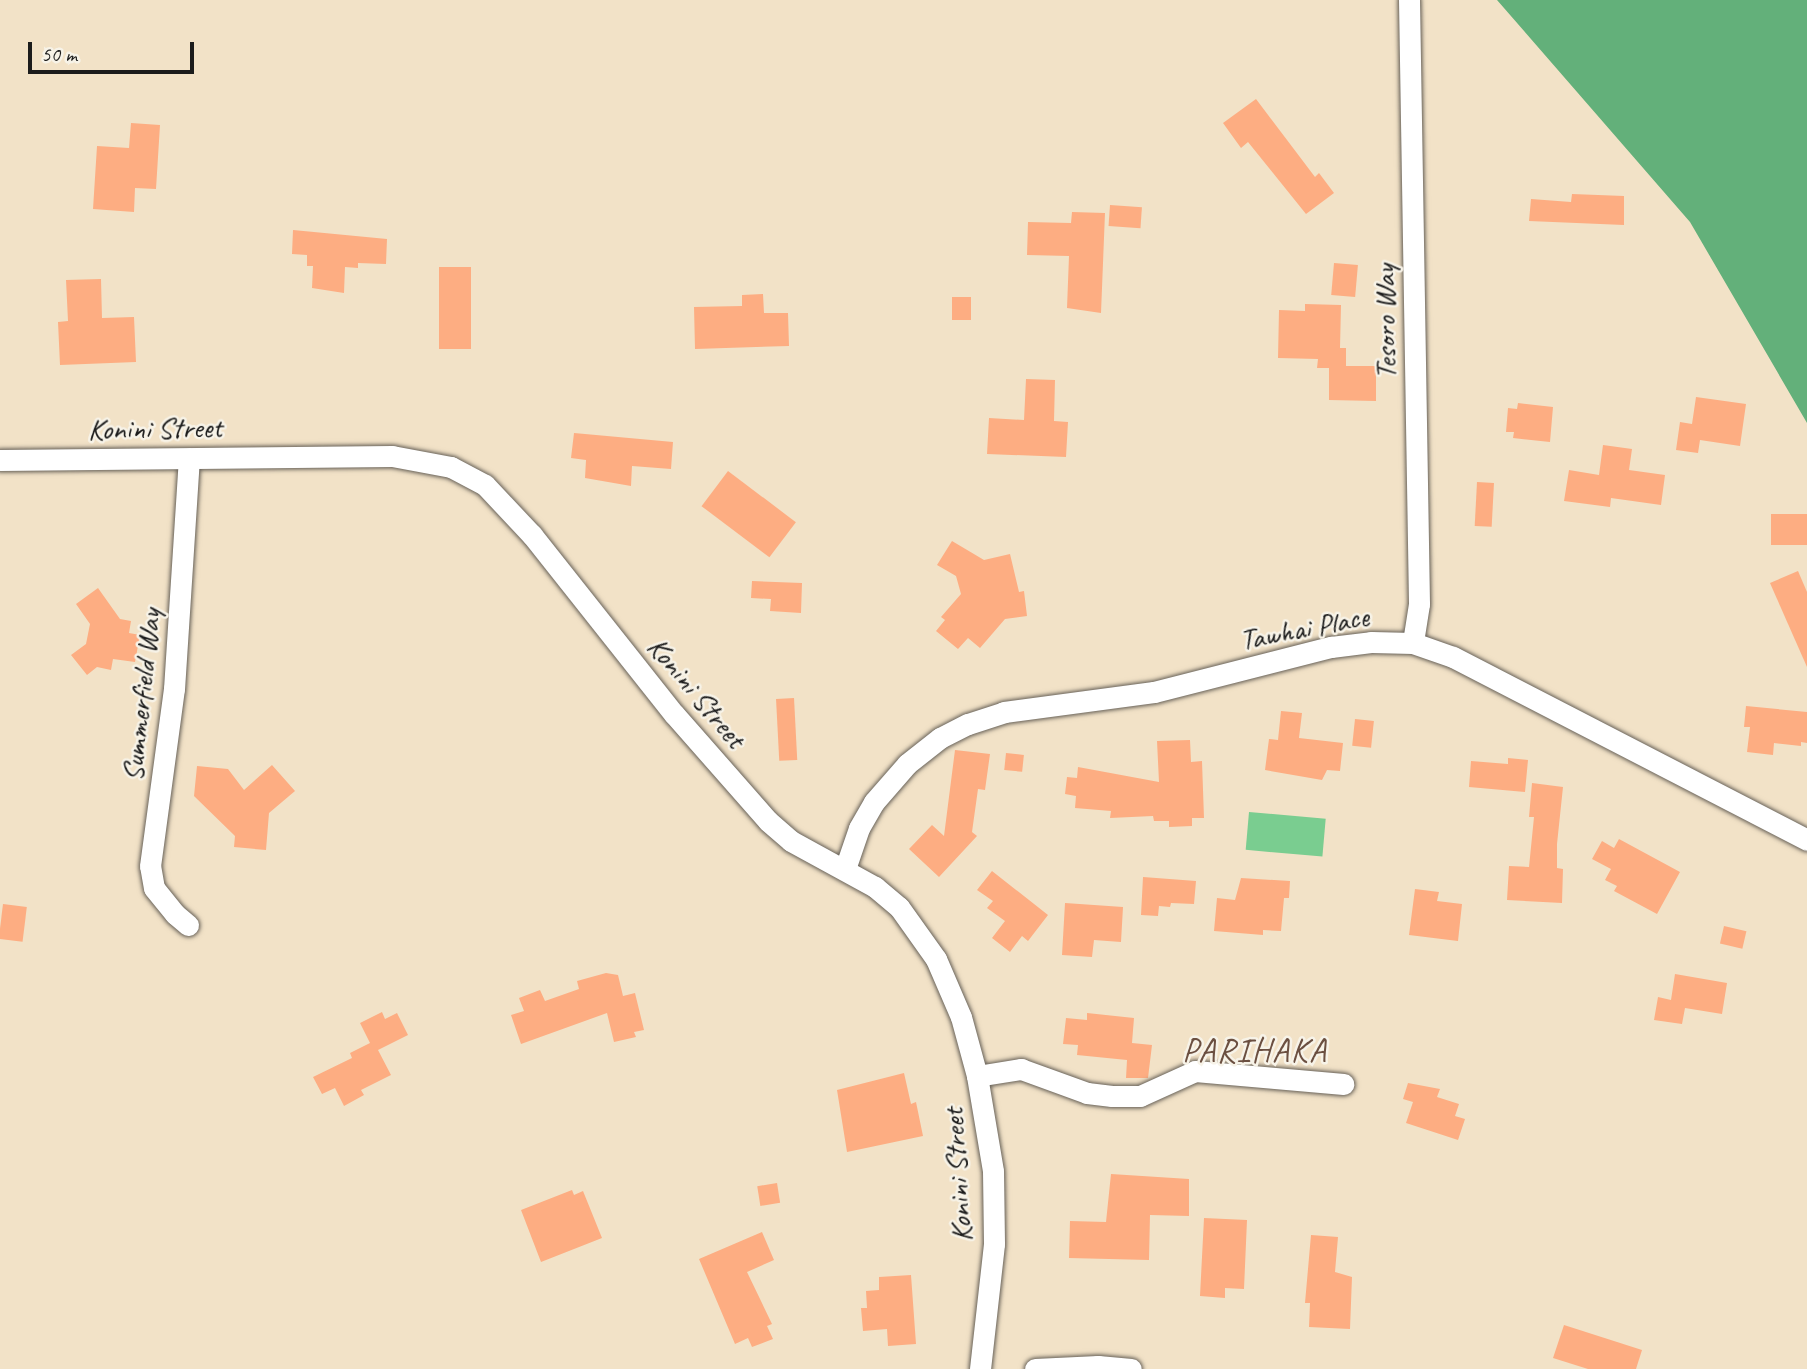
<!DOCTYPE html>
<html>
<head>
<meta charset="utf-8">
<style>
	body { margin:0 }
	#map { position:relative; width:1807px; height:1369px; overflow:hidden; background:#f2e2c7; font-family:Caveat,sans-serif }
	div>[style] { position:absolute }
	.green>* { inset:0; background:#7acd90; transform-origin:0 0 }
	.forest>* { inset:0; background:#63b07a }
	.building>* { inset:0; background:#fdad82; transform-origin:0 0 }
	.roads { filter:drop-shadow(0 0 2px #676158) drop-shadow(0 0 2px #676158) }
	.street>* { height:21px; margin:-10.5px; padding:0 10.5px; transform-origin:10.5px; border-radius:10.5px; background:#fff }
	span { translate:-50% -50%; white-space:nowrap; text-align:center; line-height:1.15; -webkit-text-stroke:5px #f7f3e8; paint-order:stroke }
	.street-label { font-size:30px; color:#1c1c1c }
	.quarter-label { font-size:33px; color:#6b4f40; letter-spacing:2px }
	.scale { position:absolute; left:28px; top:42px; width:166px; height:32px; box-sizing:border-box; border:4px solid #1c1c1c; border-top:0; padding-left:9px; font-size:21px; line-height:24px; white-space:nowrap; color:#1c1c1c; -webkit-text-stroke:5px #f7f3e8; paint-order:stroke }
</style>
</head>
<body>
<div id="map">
	<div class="green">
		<i style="left:1249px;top:812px;width:77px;height:38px;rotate:5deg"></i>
	</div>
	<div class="forest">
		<i style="clip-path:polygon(1497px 0,1807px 0,1807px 423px,1690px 222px)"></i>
	</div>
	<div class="building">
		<i style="clip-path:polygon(1256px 99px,1315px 177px,1319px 173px,1334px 193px,1306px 214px,1248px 142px,1241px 148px,1223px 123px)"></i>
		<i style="clip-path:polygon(131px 123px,160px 125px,156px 189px,135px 188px,134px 212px,93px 209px,97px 146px,129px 148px)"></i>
		<i style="clip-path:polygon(1572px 194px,1624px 196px,1624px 225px,1529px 221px,1531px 199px,1571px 202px)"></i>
		<i style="left:1110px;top:205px;width:32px;height:21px;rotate:4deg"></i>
		<i style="clip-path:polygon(1072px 212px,1105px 213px,1101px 313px,1067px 308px,1069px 256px,1027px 255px,1028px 222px,1071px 223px)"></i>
		<i style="clip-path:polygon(293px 230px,387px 239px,386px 264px,358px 263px,358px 268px,345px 267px,344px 293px,312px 288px,313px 266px,307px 266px,307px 255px,292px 254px)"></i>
		<i style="left:1334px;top:263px;width:24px;height:32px;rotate:5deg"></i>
		<i style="left:439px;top:267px;width:32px;height:82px"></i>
		<i style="clip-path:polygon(101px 279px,102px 318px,134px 317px,136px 362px,60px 365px,58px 322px,68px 321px,66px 280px)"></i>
		<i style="clip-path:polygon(763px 294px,764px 313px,788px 313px,789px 346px,695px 349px,694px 307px,742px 306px,742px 295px)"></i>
		<i style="left:952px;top:297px;width:19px;height:23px"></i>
		<i style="clip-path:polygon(1305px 304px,1341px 305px,1340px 348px,1346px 348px,1346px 366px,1376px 366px,1376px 401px,1329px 400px,1329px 368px,1317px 368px,1318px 359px,1278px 358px,1279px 310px,1305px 311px)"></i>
		<i style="clip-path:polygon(1026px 379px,1055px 380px,1054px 421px,1068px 422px,1066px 457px,987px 454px,989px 418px,1024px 420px)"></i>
		<i style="clip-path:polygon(1696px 397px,1746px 404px,1740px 446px,1700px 440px,1698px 453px,1676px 450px,1680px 422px,1692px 424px)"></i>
		<i style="clip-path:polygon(1518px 403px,1553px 407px,1550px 442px,1513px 438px,1514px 432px,1506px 432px,1508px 408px,1517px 409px)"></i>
		<i style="clip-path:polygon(574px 433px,673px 442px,671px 469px,632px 466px,631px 486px,585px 478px,586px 460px,571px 458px)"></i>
		<i style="clip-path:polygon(1603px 445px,1632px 449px,1629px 470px,1665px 475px,1661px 505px,1611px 498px,1610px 507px,1564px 501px,1569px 470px,1599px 475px)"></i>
		<i style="left:728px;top:471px;width:85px;height:44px;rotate:37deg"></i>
		<i style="left:1477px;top:482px;width:17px;height:44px;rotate:3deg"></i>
		<i style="left:1807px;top:514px;width:31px;height:36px;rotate:90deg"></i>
		<i style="clip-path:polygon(952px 541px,984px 560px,1010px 554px,1019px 592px,1024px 591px,1027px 616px,1005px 619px,980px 648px,968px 638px,958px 649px,936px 631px,945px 620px,941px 617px,961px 594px,956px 576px,937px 565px)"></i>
		<i style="clip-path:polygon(1798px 571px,1807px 592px,1807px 667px,1770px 583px)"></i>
		<i style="clip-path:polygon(752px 581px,802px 583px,801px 613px,770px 611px,771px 599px,751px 598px)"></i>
		<i style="clip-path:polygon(98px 588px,120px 619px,131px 621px,129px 633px,140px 635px,135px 662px,113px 659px,111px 670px,97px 667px,87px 675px,71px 655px,86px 644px,90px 624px,76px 604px)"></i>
		<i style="left:794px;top:698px;width:62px;height:18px;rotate:87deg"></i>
		<i style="clip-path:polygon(1746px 706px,1807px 712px,1807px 743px,1801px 742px,1801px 746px,1774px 743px,1773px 755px,1747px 752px,1750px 727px,1744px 727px)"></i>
		<i style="clip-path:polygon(1281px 711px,1302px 713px,1299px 738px,1343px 743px,1340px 771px,1327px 770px,1322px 780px,1265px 770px,1269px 739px,1278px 740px)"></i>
		<i style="left:1355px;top:719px;width:19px;height:27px;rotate:6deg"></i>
		<i style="clip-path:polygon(1190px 740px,1191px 762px,1202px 761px,1204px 818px,1192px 818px,1192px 826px,1169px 827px,1169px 821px,1154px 821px,1153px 816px,1110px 818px,1111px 811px,1075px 808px,1076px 796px,1065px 794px,1067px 777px,1077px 778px,1078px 767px,1159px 782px,1157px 741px)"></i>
		<i style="clip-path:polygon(955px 750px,990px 754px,985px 790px,978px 789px,972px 832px,977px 836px,939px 877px,909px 849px,932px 825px,944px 836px)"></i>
		<i style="left:1006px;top:753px;width:18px;height:17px;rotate:6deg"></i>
		<i style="clip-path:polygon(1508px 758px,1528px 760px,1525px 792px,1469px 787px,1471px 761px,1508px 764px)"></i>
		<i style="clip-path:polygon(272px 765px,295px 791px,269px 813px,266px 850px,234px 847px,235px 836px,194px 796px,197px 766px,228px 769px,244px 790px)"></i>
		<i style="clip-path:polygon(1532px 783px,1563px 787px,1557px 844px,1557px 868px,1563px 869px,1562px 903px,1507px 900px,1509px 866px,1529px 867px,1534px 817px,1529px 817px)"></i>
		<i style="clip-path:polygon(1619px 839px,1680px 872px,1657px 914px,1614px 891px,1617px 886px,1605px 880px,1611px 869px,1592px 859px,1602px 841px,1614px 848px)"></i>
		<i style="clip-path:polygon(992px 871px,1048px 915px,1028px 941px,1022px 936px,1010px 952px,992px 938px,1005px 921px,987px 908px,993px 901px,977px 890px)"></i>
		<i style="clip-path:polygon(1143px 877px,1196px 881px,1194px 904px,1171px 903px,1170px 907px,1159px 906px,1158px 916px,1141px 915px)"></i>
		<i style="clip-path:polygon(1241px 878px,1290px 881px,1289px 898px,1284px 898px,1281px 931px,1263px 930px,1263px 935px,1214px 931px,1217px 898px,1235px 900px)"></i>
		<i style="clip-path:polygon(1415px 889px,1439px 892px,1437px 901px,1462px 904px,1458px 941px,1409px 935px)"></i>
		<i style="clip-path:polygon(1065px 903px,1123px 907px,1121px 942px,1094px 940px,1092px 957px,1062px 955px)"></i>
		<i style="left:3px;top:904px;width:24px;height:35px;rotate:7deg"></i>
		<i style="left:1724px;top:926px;width:23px;height:18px;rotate:13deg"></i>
		<i style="clip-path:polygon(606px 973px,618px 975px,623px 996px,635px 993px,644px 1030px,634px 1032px,636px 1037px,614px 1042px,607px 1013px,521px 1044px,511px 1015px,524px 1011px,519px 998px,540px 990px,545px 1001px,579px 989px,577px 981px)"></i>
		<i style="clip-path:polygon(1675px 974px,1727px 983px,1722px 1014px,1685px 1008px,1682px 1024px,1654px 1020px,1658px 997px,1671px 1000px)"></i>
		<i style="clip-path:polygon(382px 1012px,385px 1019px,397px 1013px,408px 1035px,378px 1050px,391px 1075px,361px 1090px,364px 1095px,344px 1106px,335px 1088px,322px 1094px,313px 1077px,352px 1058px,350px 1053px,370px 1043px,360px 1023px)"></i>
		<i style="clip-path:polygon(1087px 1013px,1134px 1018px,1132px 1043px,1152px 1045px,1148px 1078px,1126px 1078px,1127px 1060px,1077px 1055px,1078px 1045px,1063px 1044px,1066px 1018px,1087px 1020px)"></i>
		<i style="clip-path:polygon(904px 1073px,911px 1104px,916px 1102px,923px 1136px,847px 1152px,837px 1090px)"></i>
		<i style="clip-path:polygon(1408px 1083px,1440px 1089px,1437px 1097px,1459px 1104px,1455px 1116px,1465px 1119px,1458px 1140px,1406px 1123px,1413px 1102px,1403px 1099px)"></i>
		<i style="clip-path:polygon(1111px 1174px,1189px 1179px,1189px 1216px,1150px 1215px,1149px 1260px,1069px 1258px,1070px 1221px,1106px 1222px)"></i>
		<i style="left:777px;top:1183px;width:20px;height:20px;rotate:81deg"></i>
		<i style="clip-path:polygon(572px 1190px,574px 1195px,583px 1191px,602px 1238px,541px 1262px,521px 1210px)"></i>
		<i style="clip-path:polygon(1204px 1218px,1247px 1220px,1244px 1289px,1225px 1288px,1225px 1298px,1200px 1296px)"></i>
		<i style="clip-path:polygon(762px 1232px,774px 1260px,747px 1272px,772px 1324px,767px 1326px,773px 1339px,752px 1347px,748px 1338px,735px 1344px,699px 1259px)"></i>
		<i style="clip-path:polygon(1311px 1235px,1338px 1237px,1335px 1272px,1352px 1277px,1350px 1329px,1309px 1327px,1310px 1303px,1305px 1303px)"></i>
		<i style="clip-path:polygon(911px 1275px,916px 1344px,888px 1346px,887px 1329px,863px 1331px,861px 1308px,867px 1308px,866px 1291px,879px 1290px,879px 1277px)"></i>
		<i style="clip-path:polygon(1564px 1325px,1642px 1350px,1636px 1369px,1588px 1369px,1553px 1358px)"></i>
	</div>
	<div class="roads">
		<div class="street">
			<i style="left:1409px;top:0;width:604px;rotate:89.05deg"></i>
			<i style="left:1419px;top:604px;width:39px;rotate:99deg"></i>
			<i style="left:0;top:460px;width:392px;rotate:-0.6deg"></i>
			<i style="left:392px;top:456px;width:60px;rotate:10.6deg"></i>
			<i style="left:451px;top:467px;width:38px;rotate:28deg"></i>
			<i style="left:485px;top:485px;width:69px;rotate:46.8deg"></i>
			<i style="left:532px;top:535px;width:228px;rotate:51.6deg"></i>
			<i style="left:674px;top:714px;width:142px;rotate:48.7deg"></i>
			<i style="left:768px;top:821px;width:30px;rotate:41deg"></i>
			<i style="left:791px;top:841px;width:96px;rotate:28.7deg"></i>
			<i style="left:875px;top:887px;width:31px;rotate:40deg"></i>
			<i style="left:899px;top:907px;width:64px;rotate:54.6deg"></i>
			<i style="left:936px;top:959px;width:63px;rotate:66.7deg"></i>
			<i style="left:961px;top:1017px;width:61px;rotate:74.8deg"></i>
			<i style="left:977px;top:1076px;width:96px;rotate:80.4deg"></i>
			<i style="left:993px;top:1171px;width:73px;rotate:89.2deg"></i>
			<i style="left:994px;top:1244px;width:126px;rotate:96.4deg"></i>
			<i style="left:845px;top:869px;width:43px;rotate:-71.1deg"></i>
			<i style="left:859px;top:828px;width:30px;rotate:-60deg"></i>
			<i style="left:874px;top:802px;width:50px;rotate:-49deg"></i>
			<i style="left:907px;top:764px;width:42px;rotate:-38.2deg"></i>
			<i style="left:940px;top:738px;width:31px;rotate:-27deg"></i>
			<i style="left:968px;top:724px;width:38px;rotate:-18deg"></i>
			<i style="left:1004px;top:712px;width:151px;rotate:-7.6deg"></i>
			<i style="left:1154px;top:692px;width:183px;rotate:-14.3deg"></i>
			<i style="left:1331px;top:647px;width:40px;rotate:-7.1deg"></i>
			<i style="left:1371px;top:642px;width:42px;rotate:1.4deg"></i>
			<i style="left:1413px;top:643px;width:42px;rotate:19.3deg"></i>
			<i style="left:1453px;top:657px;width:399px;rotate:27.3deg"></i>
			<i style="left:188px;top:925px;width:17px;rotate:-140deg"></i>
			<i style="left:175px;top:914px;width:33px;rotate:-129deg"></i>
			<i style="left:154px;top:888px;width:22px;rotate:-100deg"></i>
			<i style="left:150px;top:866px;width:179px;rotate:-82.3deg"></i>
			<i style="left:174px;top:689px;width:231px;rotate:-86.3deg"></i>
			<i style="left:977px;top:1076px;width:45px;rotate:-9deg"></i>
			<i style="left:1021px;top:1069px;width:70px;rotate:20deg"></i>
			<i style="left:1087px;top:1093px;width:25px;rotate:7deg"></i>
			<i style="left:1112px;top:1096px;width:28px"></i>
			<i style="left:1140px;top:1096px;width:60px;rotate:-24.4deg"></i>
			<i style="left:1195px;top:1071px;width:149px;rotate:5deg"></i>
			<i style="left:1035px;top:1369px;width:63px;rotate:-2.7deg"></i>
			<i style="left:1098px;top:1366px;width:33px;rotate:5deg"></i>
		</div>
	</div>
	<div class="street-label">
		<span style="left:1385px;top:322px;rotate:-91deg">Tesoro Way</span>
		<span style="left:155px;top:428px;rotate:-1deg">Konini Street</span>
		<span style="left:1304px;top:628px;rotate:-11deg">Tawhai Place</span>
		<span style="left:697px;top:692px;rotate:50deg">Konini Street</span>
		<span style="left:141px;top:695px;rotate:-84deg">Summerfield Way</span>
		<span style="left:957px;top:1175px;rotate:-94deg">Konini Street</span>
	</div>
	<div class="quarter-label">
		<span style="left:1255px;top:1051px">PARIHAKA</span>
	</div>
	<div class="scale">50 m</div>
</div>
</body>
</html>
